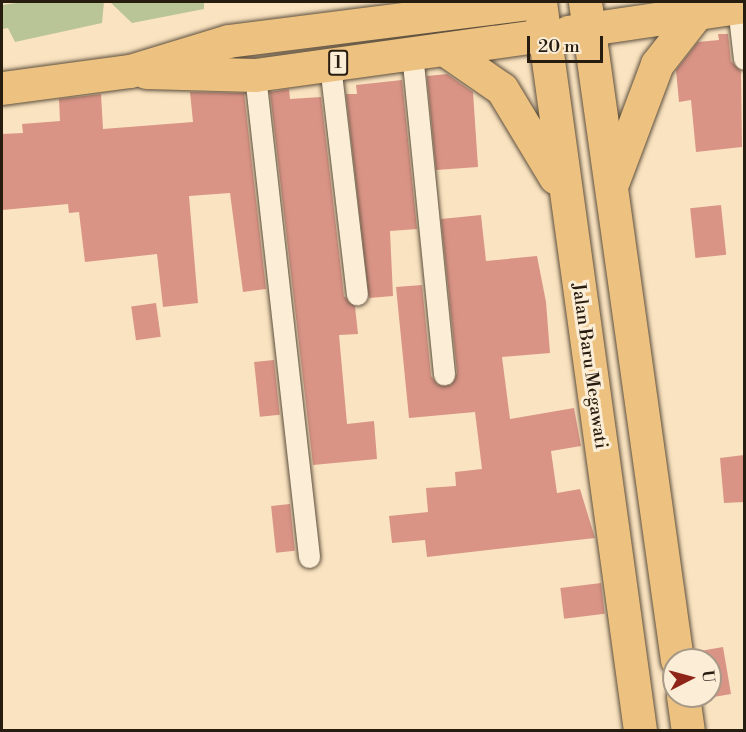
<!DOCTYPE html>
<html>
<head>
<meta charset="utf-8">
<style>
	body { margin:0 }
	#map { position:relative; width:746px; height:732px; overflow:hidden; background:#fae3c0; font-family:"Libre Bodoni",serif }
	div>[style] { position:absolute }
	.green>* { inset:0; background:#b9c596 }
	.building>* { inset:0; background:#d99486; transform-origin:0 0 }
	.roads { filter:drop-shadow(0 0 2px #5c4e3c) drop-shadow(0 0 2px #5c4e3c) }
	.street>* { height:21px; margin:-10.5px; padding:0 10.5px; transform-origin:10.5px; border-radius:10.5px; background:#fcedd6 }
	.primary>* { height:33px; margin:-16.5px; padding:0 16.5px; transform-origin:16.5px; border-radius:16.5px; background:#edc280 }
	.highway>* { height:33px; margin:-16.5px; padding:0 16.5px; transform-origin:16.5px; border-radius:16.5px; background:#edc280 }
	span { translate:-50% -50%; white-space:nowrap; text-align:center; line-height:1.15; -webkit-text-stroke:6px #fcedd6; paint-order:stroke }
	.shield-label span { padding:2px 4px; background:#fcedd6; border:2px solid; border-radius:4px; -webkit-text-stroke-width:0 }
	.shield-label { font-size:16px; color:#271c10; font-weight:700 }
	.street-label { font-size:18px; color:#271c10 }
	.frame { position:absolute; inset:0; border:3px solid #271c10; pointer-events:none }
	.north { position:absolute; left:662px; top:648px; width:60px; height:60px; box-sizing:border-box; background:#fcedd6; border:2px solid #a79987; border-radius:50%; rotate:84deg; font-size:16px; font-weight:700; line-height:24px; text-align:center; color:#271c10 }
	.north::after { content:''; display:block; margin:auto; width:21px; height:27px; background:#8f2418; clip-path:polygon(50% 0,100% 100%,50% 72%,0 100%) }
	.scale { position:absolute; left:527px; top:36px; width:76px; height:27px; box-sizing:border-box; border:3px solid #271c10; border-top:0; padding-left:8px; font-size:18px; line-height:21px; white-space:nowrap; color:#271c10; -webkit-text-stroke:4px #fcedd6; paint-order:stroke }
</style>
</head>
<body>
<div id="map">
	<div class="green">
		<i style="clip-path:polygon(24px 2px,104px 2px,102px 23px,15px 42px,8px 28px,2px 29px,2px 5px)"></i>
		<i style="clip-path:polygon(110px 2px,204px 2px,204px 9px,132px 23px)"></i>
	</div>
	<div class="building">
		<i style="clip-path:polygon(718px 34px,728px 34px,731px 61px,741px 71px,742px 147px,696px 152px,691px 100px,679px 102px,676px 70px,698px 42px,719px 40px)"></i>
		<i style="clip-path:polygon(447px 74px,473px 92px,478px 167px,436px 170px,427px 76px)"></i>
		<i style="clip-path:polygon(402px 80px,417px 229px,390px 231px,393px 296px,369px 298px,346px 94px,357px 94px,356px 85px)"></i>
		<i style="clip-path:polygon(289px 89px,290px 99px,321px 97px,344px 296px,355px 306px,358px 334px,339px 335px,347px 424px,374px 421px,377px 459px,313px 465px,270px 92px)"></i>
		<i style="clip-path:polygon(190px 92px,244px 93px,266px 289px,243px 292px,230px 193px,189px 196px,198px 303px,163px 307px,157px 254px,85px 262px,79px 212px,69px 213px,68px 204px,2px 210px,2px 134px,23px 133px,22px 124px,60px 121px,59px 99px,101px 94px,103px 129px,193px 122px)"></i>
		<i style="left:721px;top:205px;width:50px;height:31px;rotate:84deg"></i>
		<i style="clip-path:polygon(481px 215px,486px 261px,537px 256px,546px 302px,550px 353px,502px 357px,510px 419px,574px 408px,581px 446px,551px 451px,557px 493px,580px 489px,595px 538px,427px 557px,425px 540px,392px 543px,389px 516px,428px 512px,426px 488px,456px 486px,455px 472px,482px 469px,475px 412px,409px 418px,396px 287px,422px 285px,431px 376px,438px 385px,451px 385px,457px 373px,441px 219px)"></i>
		<i style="left:156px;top:303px;width:34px;height:25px;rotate:82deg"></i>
		<i style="left:274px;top:360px;width:55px;height:20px;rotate:84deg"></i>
		<i style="clip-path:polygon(744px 455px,744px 502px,724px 503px,720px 458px)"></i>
		<i style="left:290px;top:504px;width:47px;height:19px;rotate:84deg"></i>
		<i style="left:601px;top:583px;width:31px;height:41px;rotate:83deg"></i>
		<i style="clip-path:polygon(723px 647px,731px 694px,708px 698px,710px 660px,702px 660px,700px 651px)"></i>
	</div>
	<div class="roads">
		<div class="street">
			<i style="left:738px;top:7px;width:52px;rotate:83.4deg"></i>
			<i style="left:412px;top:53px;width:323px;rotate:84.3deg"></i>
			<i style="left:330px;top:65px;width:231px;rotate:83.3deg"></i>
			<i style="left:255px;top:75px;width:485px;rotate:83.6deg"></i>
		</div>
		<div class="primary">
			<i style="left:146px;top:72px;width:109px;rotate:1.6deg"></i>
			<i style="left:255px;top:75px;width:293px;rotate:-7.9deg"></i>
			<i style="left:2px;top:88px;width:129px;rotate:-7.6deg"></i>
			<i style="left:130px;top:71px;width:102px;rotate:-17deg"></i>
			<i style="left:228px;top:41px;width:312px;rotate:-7.2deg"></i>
		</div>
		<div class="highway">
			<i style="left:540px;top:2px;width:735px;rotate:82.18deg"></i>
			<i style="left:585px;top:2px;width:664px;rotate:82.04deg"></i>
			<i style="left:568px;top:32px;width:178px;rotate:-8.4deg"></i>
			<i style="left:444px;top:49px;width:70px;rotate:34.6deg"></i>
			<i style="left:502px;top:89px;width:103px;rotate:58.9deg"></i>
			<i style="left:613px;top:181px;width:125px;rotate:-69.4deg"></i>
			<i style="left:657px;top:64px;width:65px;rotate:-51.9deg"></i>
			<i style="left:683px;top:696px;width:34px;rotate:82deg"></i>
		</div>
	</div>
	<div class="shield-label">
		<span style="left:338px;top:63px">1</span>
	</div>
	<div class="street-label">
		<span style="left:589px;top:366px;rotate:82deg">Jalan Baru Megawati</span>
	</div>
	<div class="frame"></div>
	<div class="north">U</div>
	<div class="scale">20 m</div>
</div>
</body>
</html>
